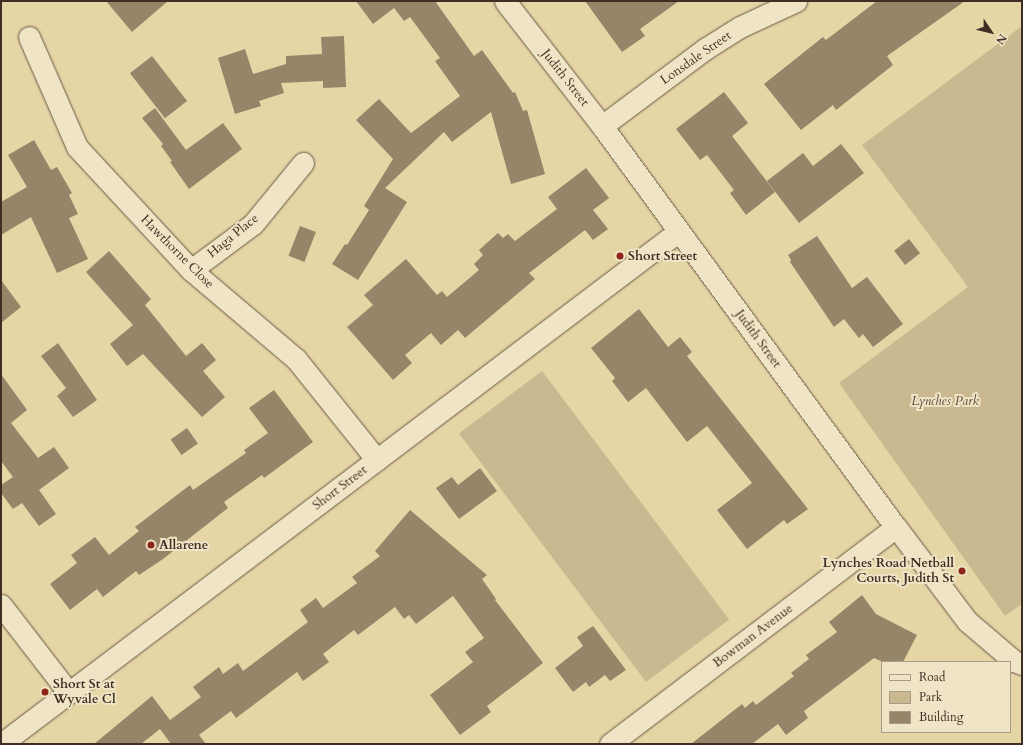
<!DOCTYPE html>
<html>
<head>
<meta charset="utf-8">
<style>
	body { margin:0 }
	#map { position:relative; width:1023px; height:745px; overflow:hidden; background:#e6d6a6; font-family:Cardo,serif }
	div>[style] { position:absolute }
	.green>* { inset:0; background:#cab990; transform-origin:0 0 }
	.building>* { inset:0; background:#968568; transform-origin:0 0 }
	.roads { filter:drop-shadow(0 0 1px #6a5845) drop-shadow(0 0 1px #6a5845) }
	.minor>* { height:21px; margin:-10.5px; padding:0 10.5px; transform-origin:10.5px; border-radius:10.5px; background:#efe4c5 }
	.dots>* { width:11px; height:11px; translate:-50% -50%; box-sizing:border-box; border:2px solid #efe4c5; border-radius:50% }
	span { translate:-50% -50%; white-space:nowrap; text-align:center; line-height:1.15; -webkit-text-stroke:4px #efe4c5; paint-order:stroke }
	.street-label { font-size:13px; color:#402e25 }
	.poi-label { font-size:13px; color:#402e25; font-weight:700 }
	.left { translate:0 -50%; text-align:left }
	.right { translate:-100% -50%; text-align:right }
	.park-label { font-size:13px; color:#5c4a3a; font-style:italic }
	.frame { position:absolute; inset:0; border:2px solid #402e25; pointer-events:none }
	.legend { position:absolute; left:881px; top:661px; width:130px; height:72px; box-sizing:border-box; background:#efe4c5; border:1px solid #a99b85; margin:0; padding:5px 7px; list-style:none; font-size:12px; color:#402e25 }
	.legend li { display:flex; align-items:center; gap:8px; height:20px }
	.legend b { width:20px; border:1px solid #a99b85 }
	.north { position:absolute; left:971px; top:12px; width:40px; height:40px; -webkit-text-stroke:3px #efe4c5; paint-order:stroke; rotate:125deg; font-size:11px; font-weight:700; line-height:16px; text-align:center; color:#402e25 }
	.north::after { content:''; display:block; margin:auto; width:14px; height:18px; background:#402e25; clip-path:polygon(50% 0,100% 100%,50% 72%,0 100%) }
</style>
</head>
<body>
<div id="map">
	<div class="green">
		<i style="clip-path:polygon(1022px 26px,1022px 604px,1005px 616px,839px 383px,968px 287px,862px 145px)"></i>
		<i style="left:542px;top:371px;width:311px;height:104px;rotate:53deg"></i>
	</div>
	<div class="building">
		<i style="clip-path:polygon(106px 1px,168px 1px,132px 32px)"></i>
		<i style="clip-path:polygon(356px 1px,435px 1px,474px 56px,482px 50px,513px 93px,515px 92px,523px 111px,527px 110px,545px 174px,511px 184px,491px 112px,452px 142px,444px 132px,385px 188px,407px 202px,358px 280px,332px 264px,345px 244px,347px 245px,369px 210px,364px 206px,393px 159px,356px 120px,379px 99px,411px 133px,460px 96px,435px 61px,440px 58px,410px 17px,404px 21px,394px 8px,373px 24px)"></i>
		<i style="clip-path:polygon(585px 1px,679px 1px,640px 29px,645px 36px,622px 52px)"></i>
		<i style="clip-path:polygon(877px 1px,965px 1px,887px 56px,893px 65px,836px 110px,833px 105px,801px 130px,764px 84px,823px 37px,826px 40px)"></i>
		<i style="clip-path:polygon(344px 36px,346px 87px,323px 88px,323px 81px,281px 83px,284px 93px,259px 101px,261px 106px,235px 114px,218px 58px,245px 49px,253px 74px,286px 64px,286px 56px,322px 54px,321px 37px)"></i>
		<i style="left:152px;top:56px;width:57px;height:28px;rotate:52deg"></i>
		<i style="clip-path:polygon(724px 92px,748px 123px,732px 136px,775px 192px,746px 215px,730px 193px,734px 190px,707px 155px,700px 160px,676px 129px)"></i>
		<i style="clip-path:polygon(155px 108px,186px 150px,223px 123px,242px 149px,189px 189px,170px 162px,172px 161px,161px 146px,163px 144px,142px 118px)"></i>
		<i style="clip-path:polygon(34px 140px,51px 170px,57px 167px,72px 193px,69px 195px,78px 214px,69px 218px,88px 259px,57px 273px,31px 217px,1px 235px,1px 202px,27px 187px,8px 155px)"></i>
		<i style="clip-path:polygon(841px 144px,864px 173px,799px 223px,767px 181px,803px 153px,813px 166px)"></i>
		<i style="clip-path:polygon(586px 168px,609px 198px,593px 210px,608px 229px,593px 240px,585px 230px,529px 273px,535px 279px,465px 338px,458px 330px,441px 345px,431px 333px,405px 355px,412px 363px,393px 380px,347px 327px,373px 305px,364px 295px,406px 259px,437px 295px,442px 291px,447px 297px,479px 270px,474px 264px,483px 255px,479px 250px,498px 233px,503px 238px,508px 234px,515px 241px,557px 209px,548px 197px)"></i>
		<i style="left:300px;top:226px;width:17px;height:32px;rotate:21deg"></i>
		<i style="clip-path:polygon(817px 236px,852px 288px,867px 277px,903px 324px,873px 347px,863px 334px,859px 338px,844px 319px,834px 327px,790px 262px,791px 260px,788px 255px)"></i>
		<i style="left:909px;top:239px;width:18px;height:19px;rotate:52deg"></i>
		<i style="clip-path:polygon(109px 251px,151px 299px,145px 305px,186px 356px,202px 343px,216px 360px,203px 371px,225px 397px,202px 417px,143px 354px,127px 366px,110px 344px,133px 325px,86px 272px)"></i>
		<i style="clip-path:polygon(1px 280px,21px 307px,1px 323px)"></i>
		<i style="clip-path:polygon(639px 309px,668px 347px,680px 337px,692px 352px,687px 356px,808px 509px,787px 524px,784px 520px,747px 549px,717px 510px,752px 483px,707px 426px,687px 442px,646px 388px,628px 402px,612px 381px,615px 378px,591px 348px)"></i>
		<i style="clip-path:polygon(58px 343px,97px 400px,73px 417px,57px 396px,66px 388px,41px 356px)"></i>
		<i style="clip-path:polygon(1px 374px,27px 410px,11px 423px,38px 458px,54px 447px,69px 468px,39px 490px,56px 514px,39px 526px,22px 503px,13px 509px,1px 493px,1px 485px,13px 477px,1px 461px)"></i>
		<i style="clip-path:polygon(274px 390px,313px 442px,264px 478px,262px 475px,224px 502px,228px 508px,163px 559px,139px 575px,136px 571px,103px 597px,97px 589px,70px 610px,50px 584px,77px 563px,71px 555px,95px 537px,109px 555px,139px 531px,135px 527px,190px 485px,193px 490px,246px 453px,244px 450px,268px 433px,249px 408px)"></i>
		<i style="left:187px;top:428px;width:19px;height:20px;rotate:55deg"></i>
		<i style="clip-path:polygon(480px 468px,497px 491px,459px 519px,436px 488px,452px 477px,458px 485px)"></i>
		<i style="clip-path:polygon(410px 510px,487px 575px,482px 579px,496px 599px,495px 600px,543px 663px,487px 706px,491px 712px,460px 735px,430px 695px,473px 662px,465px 652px,484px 638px,453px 596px,416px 624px,409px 615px,404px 619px,395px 607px,358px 635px,354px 630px,323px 654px,329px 662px,303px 681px,297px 672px,236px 718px,231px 711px,199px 735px,206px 744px,171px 744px,160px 729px,141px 744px,94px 744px,152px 696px,170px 720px,201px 697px,193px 687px,219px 667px,223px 674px,238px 663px,243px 671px,308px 622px,300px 610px,316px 598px,323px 608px,357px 583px,352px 577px,380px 556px,375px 551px)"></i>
		<i style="clip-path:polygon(862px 595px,876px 614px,917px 635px,903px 662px,883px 662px,874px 658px,804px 711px,808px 718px,786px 735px,778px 724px,752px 744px,691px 744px,742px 704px,745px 708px,753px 701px,756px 705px,794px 676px,791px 673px,809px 659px,806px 655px,837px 632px,829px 622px)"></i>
		<i style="clip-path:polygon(593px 626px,626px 670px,610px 681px,605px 675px,589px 687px,586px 682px,573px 692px,555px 668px,583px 646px,577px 637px)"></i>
	</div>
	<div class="roads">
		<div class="minor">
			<i style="left:505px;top:1px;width:158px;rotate:52.2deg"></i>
			<i style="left:602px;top:126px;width:497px;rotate:53.8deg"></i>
			<i style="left:896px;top:527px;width:118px;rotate:52.9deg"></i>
			<i style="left:967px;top:621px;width:62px;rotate:40.4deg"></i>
			<i style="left:1014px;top:661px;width:9px;rotate:21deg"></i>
			<i style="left:29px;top:37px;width:120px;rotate:66.4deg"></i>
			<i style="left:77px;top:147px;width:168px;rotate:47.2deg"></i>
			<i style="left:191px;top:270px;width:138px;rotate:40.3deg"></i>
			<i style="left:296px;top:359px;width:129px;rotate:51.3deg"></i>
			<i style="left:602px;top:126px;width:129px;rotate:-36.8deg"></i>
			<i style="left:705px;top:49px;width:41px;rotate:-32.2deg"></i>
			<i style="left:740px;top:27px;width:62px;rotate:-24.9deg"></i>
			<i style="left:191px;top:270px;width:77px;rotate:-36.6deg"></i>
			<i style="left:253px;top:224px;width:79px;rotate:-50.7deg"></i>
			<i style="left:1px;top:605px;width:111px;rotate:52.3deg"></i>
			<i style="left:1px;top:744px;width:850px;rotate:-37.11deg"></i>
			<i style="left:610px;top:744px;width:359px;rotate:-37.2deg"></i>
		</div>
	</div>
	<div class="dots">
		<i style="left:620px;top:256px;background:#8f2418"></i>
		<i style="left:151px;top:545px;background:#8f2418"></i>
		<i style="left:962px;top:571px;background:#8f2418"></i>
		<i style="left:45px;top:692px;background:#8f2418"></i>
	</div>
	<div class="street-label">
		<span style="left:696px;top:58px;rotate:-35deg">Lonsdale Street</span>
		<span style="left:565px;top:78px;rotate:52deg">Judith Street</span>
		<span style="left:233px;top:236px;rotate:-39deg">Haga Place</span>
		<span style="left:177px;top:252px;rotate:45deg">Hawthorne Close</span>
		<span style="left:758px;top:339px;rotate:54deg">Judith Street</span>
		<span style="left:340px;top:488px;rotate:-37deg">Short Street</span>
		<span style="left:753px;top:636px;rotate:-37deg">Bowman Avenue</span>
	</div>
	<div class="poi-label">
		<span class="left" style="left:628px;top:256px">Short Street</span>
		<span class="left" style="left:159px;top:545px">Allarene</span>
		<span class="right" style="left:954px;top:571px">Lynches Road Netball<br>Courts, Judith St</span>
		<span class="left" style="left:53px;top:692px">Short St at<br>Wyvale Cl</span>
	</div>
	<div class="park-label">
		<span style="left:945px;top:401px">Lynches Park</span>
	</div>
	<div class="frame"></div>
	<ul class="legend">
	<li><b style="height:5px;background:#efe4c5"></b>Road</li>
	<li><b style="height:11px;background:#cab990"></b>Park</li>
	<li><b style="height:11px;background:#968568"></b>Building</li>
	</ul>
	<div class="north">N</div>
</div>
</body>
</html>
